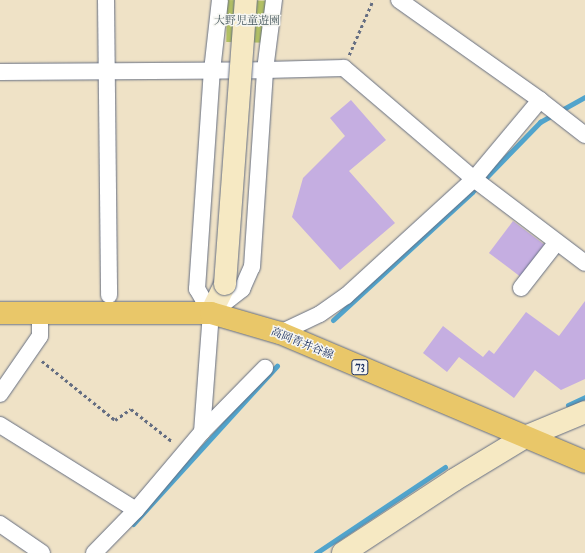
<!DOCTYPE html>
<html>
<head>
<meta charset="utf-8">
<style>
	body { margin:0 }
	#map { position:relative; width:585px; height:553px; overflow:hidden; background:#efe2c6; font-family:"IM FELL Great Primer","Noto Serif JP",serif }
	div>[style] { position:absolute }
	.green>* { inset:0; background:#b3c163; transform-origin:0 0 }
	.stream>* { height:5px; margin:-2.5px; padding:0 2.5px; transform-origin:2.5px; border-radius:2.5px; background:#51a4cc }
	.building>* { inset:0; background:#c5aee1; transform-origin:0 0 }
	.path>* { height:2.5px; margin-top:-1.25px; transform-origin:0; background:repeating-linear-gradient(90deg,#656e82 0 3px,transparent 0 6px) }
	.roads { filter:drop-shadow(0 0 1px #656e82) drop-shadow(0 0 1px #656e82) }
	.street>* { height:16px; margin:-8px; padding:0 8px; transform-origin:8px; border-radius:8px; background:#fff }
	.secondary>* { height:22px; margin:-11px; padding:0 11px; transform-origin:11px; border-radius:11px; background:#f6e9c3 }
	.primary>* { height:22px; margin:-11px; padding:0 11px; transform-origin:11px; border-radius:11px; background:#e9c769 }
	.bridges { filter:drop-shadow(0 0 1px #656e82) drop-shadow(0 0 1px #656e82) }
	.secondary-bridge>* { height:22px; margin:-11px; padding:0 11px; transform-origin:11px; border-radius:11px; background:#f6e9c3 }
	span { translate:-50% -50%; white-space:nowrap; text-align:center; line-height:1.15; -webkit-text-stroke:3px #f6f6f2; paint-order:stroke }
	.shield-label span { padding:1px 3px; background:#f6f6f2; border:1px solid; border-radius:3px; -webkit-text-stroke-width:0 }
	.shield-label { font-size:10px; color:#1b2f5e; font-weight:700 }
	.park-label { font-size:11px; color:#495b60 }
	.street-label { font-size:11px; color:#1b2f5e }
</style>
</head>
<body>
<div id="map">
	<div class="green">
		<i style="left:227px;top:0;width:42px;height:42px;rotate:1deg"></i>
	</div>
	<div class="stream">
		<i style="left:333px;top:320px;width:189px;rotate:-42.6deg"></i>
		<i style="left:472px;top:192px;width:98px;rotate:-45.8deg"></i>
		<i style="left:540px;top:122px;width:51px;rotate:-29.1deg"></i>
		<i style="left:568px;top:405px;width:19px;rotate:-25deg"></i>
		<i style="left:133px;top:524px;width:214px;rotate:-47.7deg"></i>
		<i style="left:316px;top:553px;width:155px;rotate:-33.7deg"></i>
	</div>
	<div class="building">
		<i style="clip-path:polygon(351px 100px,386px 140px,349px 171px,395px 223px,340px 270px,292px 217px,303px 178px,345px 136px,330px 118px)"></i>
		<i style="left:513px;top:221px;width:39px;height:40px;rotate:37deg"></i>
		<i style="clip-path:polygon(585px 301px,585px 379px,561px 390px,535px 370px,514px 398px,459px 357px,447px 372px,423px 353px,443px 326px,483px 357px,489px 350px,494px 354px,526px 312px,559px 336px)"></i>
	</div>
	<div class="path">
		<i style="left:349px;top:55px;width:60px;rotate:-66.4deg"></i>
		<i style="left:42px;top:361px;width:94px;rotate:38.9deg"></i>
		<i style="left:115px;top:420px;width:19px;rotate:-35deg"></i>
		<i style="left:131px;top:409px;width:53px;rotate:38.2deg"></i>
	</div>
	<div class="roads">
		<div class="street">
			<i style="left:106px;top:0;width:295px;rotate:89.4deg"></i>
			<i style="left:399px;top:0;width:173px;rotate:35.3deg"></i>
			<i style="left:540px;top:100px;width:57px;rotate:37.9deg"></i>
			<i style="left:0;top:72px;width:265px;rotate:-0.4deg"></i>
			<i style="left:265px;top:70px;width:79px;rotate:-1.5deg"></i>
			<i style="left:344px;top:68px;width:171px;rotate:40.5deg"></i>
			<i style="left:474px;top:179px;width:139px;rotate:37.1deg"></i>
			<i style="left:521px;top:288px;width:58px;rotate:-52deg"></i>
			<i style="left:214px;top:311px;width:36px;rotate:-38deg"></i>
			<i style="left:242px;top:289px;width:24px;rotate:-66deg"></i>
			<i style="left:252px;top:267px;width:197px;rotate:-86.2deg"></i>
			<i style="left:265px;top:70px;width:71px;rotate:-82.7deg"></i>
			<i style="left:280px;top:333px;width:44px;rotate:-25.4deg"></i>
			<i style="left:320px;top:314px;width:32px;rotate:-35deg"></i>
			<i style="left:346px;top:296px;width:173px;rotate:-42.4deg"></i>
			<i style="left:474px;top:179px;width:103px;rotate:-50.1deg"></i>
			<i style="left:0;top:394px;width:70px;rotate:-55.4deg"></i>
			<i style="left:40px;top:336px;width:24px;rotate:-90deg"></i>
			<i style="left:0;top:425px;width:160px;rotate:32deg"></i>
			<i style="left:202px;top:432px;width:90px;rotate:-45.5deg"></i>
			<i style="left:0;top:524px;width:51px;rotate:34.6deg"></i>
			<i style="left:94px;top:553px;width:60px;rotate:-45.7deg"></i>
			<i style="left:136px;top:510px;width:102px;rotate:-49.8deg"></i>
			<i style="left:202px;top:432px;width:119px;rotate:-85.7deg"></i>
			<i style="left:211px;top:313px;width:28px;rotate:-120deg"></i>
			<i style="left:197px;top:289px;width:219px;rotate:-86.1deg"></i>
			<i style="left:212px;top:71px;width:71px;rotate:-83.6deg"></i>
		</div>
		<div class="secondary">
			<i style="left:211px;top:313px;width:32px;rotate:-64deg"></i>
			<i style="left:343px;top:553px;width:133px;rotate:-33.3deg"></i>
			<i style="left:454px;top:480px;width:83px;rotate:-31.2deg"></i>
			<i style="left:525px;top:437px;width:65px;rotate:-22.6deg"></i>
		</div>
		<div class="primary">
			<i style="left:0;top:313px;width:211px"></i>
			<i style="left:211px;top:313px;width:72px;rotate:16.2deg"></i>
			<i style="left:280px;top:333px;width:331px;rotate:22.9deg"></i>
		</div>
	</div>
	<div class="bridges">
		<div class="secondary-bridge">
			<i style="left:225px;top:284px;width:285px;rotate:-85.8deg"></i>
		</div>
	</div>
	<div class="shield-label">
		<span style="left:360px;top:367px">73</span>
	</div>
	<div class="park-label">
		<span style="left:247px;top:21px">大野児童遊園</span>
	</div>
	<div class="street-label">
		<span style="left:302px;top:344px;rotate:22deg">高岡青井谷線</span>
	</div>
</div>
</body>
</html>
